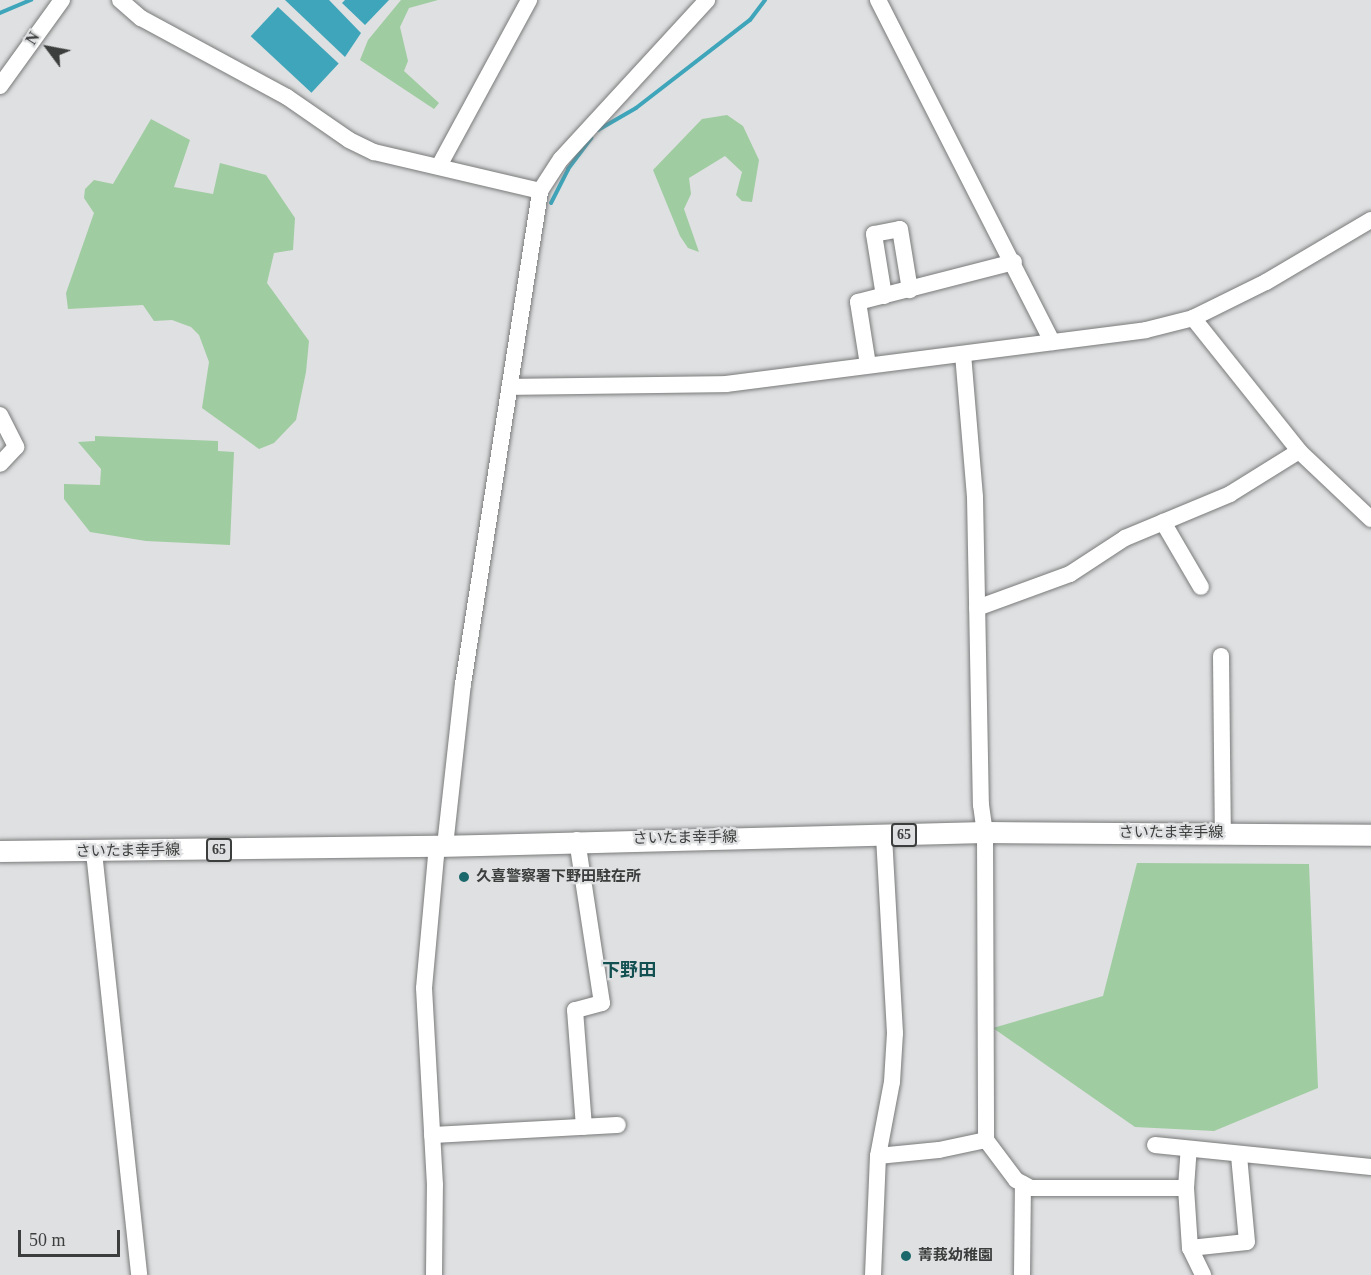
<!DOCTYPE html>
<html>
<head>
<meta charset="utf-8">
<style>
	body { margin:0 }
	#map { position:relative; width:1371px; height:1275px; overflow:hidden; background:#dfe0e1; font-family:"Times New Roman","Noto Sans JP",serif }
	div>[style] { position:absolute }
	.green>* { inset:0; background:#9fcca1 }
	.water>* { inset:0; background:#3fa5ba; transform-origin:0 0 }
	.stream>* { height:4px; margin:-2px; padding:0 2px; transform-origin:2px; border-radius:2px; background:#3fa5ba }
	.roads { filter:drop-shadow(0 0 2px #797a7b) drop-shadow(0 0 2px #797a7b) }
	.minor>* { height:16px; margin:-8px; padding:0 8px; transform-origin:8px; border-radius:8px; background:#fff }
	.major>* { height:21px; margin:-10.5px; padding:0 10.5px; transform-origin:10.5px; border-radius:10.5px; background:#fff }
	.dots>* { width:16px; height:16px; translate:-50% -50%; box-sizing:border-box; border:3px solid #dfe0e1; border-radius:50% }
	span { translate:-50% -50%; white-space:nowrap; text-align:center; line-height:1.15; -webkit-text-stroke:4.5px #dfe0e1; paint-order:stroke }
	.shield-label span { padding:2px 4px; background:#dfe0e1; border:2px solid; border-radius:4px; -webkit-text-stroke-width:0 }
	.shield-label { font-size:14px; color:#3c3d3d; font-weight:700 }
	.street-label { font-size:15px; color:#3c3d3d }
	.poi-label { font-size:15px; color:#3c3d3d; font-weight:700 }
	.left { translate:0 -50%; text-align:left }
	.quarter-label { font-size:18px; color:#125052; font-weight:700 }
	.north { position:absolute; left:18px; top:18px; width:60px; height:60px; -webkit-text-stroke:4px #dfe0e1; paint-order:stroke; rotate:302deg; font-size:16px; font-weight:700; line-height:24px; text-align:center; color:#3c3d3d }
	.north::after { content:''; display:block; margin:auto; width:21px; height:27px; background:#3c3d3d; clip-path:polygon(50% 0,100% 100%,50% 72%,0 100%) }
	.scale { position:absolute; left:18px; top:1230px; width:102px; height:27px; box-sizing:border-box; border:3px solid #3c3d3d; border-top:0; padding-left:8px; font-size:18px; line-height:21px; white-space:nowrap; color:#3c3d3d; -webkit-text-stroke:4px #dfe0e1; paint-order:stroke }
</style>
</head>
<body>
<div id="map">
	<div class="green">
		<i style="clip-path:polygon(401px 0,438px 0,409px 8px,400px 27px,408px 61px,404px 71px,439px 103px,434px 109px,360px 60px,368px 40px)"></i>
		<i style="clip-path:polygon(727px 115px,743px 126px,759px 160px,752px 202px,742px 201px,736px 195px,742px 172px,725px 156px,689px 178px,691px 194px,684px 209px,699px 252px,688px 248px,680px 236px,653px 170px,702px 119px)"></i>
		<i style="clip-path:polygon(151px 119px,190px 140px,174px 187px,213px 194px,220px 163px,266px 175px,295px 218px,293px 250px,274px 253px,267px 283px,309px 341px,306px 372px,296px 420px,274px 443px,259px 449px,202px 408px,209px 362px,199px 335px,191px 327px,172px 320px,154px 321px,143px 305px,68px 309px,66px 293px,94px 213px,84px 198px,85px 189px,94px 180px,113px 184px)"></i>
		<i style="clip-path:polygon(95px 436px,218px 441px,218px 451px,234px 452px,230px 545px,146px 541px,90px 532px,64px 499px,64px 484px,100px 485px,101px 469px,78px 442px,95px 441px)"></i>
		<i style="clip-path:polygon(1137px 863px,1309px 864px,1318px 1088px,1214px 1131px,1135px 1127px,993px 1028px,1103px 996px)"></i>
	</div>
	<div class="water">
		<i style="clip-path:polygon(285px 0,329px 0,361px 33px,345px 57px)"></i>
		<i style="clip-path:polygon(345px 0,389px 0,365px 25px,342px 3px)"></i>
		<i style="left:278px;top:7px;width:83px;height:40px;rotate:43deg"></i>
	</div>
	<div class="stream">
		<i style="left:0;top:13px;width:34px;rotate:-23deg"></i>
		<i style="left:598px;top:130px;width:44px;rotate:-30.1deg"></i>
		<i style="left:636px;top:108px;width:144px;rotate:-37.7deg"></i>
		<i style="left:750px;top:20px;width:25px;rotate:-53deg"></i>
		<i style="left:551px;top:203px;width:38px;rotate:-63deg"></i>
		<i style="left:568px;top:169px;width:39px;rotate:-53deg"></i>
	</div>
	<div class="roads">
		<div class="minor">
			<i style="left:120px;top:0;width:28px;rotate:41deg"></i>
			<i style="left:141px;top:18px;width:166px;rotate:28.4deg"></i>
			<i style="left:287px;top:97px;width:75px;rotate:34.7deg"></i>
			<i style="left:349px;top:140px;width:28px;rotate:26deg"></i>
			<i style="left:374px;top:152px;width:171px;rotate:13.2deg"></i>
			<i style="left:878px;top:0;width:384px;rotate:63deg"></i>
			<i style="left:0;top:86px;width:106px;rotate:-54.2deg"></i>
			<i style="left:439px;top:166px;width:189px;rotate:-61.5deg"></i>
			<i style="left:884px;top:296px;width:63px;rotate:-99.2deg"></i>
			<i style="left:874px;top:234px;width:26px;rotate:-11deg"></i>
			<i style="left:900px;top:229px;width:62px;rotate:80.7deg"></i>
			<i style="left:1193px;top:318px;width:170px;rotate:51.4deg"></i>
			<i style="left:1299px;top:451px;width:99px;rotate:43.4deg"></i>
			<i style="left:963px;top:354px;width:144px;rotate:85.2deg"></i>
			<i style="left:975px;top:497px;width:308px;rotate:88.9deg"></i>
			<i style="left:981px;top:805px;width:27px;rotate:82deg"></i>
			<i style="left:985px;top:832px;width:308px;rotate:89.8deg"></i>
			<i style="left:986px;top:1140px;width:50px;rotate:53.1deg"></i>
			<i style="left:1016px;top:1180px;width:17px;rotate:28deg"></i>
			<i style="left:1031px;top:1188px;width:155px"></i>
			<i style="left:1186px;top:1188px;width:60px;rotate:86.2deg"></i>
			<i style="left:1190px;top:1248px;width:30px;rotate:64deg"></i>
			<i style="left:868px;top:365px;width:64px;rotate:-99deg"></i>
			<i style="left:858px;top:302px;width:161px;rotate:-14.4deg"></i>
			<i style="left:511px;top:387px;width:215px;rotate:-0.8deg"></i>
			<i style="left:726px;top:384px;width:423px;rotate:-7.3deg"></i>
			<i style="left:1146px;top:330px;width:49px;rotate:-14.3deg"></i>
			<i style="left:1193px;top:318px;width:81px;rotate:-26.3deg"></i>
			<i style="left:1266px;top:282px;width:122px;rotate:-30.6deg"></i>
			<i style="left:0;top:415px;width:36px;rotate:63deg"></i>
			<i style="left:16px;top:447px;width:23px;rotate:133deg"></i>
			<i style="left:1163px;top:522px;width:75px;rotate:59.7deg"></i>
			<i style="left:977px;top:608px;width:99px;rotate:-20.1deg"></i>
			<i style="left:1070px;top:574px;width:66px;rotate:-33.2deg"></i>
			<i style="left:1125px;top:538px;width:114px;rotate:-22.7deg"></i>
			<i style="left:1230px;top:494px;width:81px;rotate:-31.9deg"></i>
			<i style="left:1221px;top:656px;width:178px;rotate:89.4deg"></i>
			<i style="left:577px;top:840px;width:165px;rotate:81.3deg"></i>
			<i style="left:602px;top:1003px;width:28px;rotate:165deg"></i>
			<i style="left:575px;top:1010px;width:117px;rotate:85.6deg"></i>
			<i style="left:445px;top:846px;width:163px;rotate:-83.7deg"></i>
			<i style="left:463px;top:684px;width:499px;rotate:-81.1deg"></i>
			<i style="left:540px;top:191px;width:38px;rotate:-57deg"></i>
			<i style="left:561px;top:159px;width:216px;rotate:-47.4deg"></i>
			<i style="left:94px;top:852px;width:425px;rotate:83.9deg"></i>
			<i style="left:432px;top:1135px;width:186px;rotate:-3.1deg"></i>
			<i style="left:1155px;top:1145px;width:217px;rotate:5.8deg"></i>
			<i style="left:878px;top:1156px;width:61px;rotate:-5.6deg"></i>
			<i style="left:939px;top:1150px;width:48px;rotate:-12deg"></i>
			<i style="left:1186px;top:1188px;width:39px;rotate:-86deg"></i>
			<i style="left:1190px;top:1248px;width:57px;rotate:-6deg"></i>
			<i style="left:1247px;top:1242px;width:87px;rotate:-95.3deg"></i>
			<i style="left:434px;top:1275px;width:90px;rotate:-89.4deg"></i>
			<i style="left:435px;top:1185px;width:197px;rotate:-93.2deg"></i>
			<i style="left:424px;top:988px;width:143px;rotate:-84.8deg"></i>
			<i style="left:873px;top:1275px;width:119px;rotate:-87.6deg"></i>
			<i style="left:878px;top:1156px;width:75px;rotate:-79.3deg"></i>
			<i style="left:892px;top:1082px;width:49px;rotate:-86.5deg"></i>
			<i style="left:895px;top:1033px;width:197px;rotate:-93.2deg"></i>
			<i style="left:1022px;top:1275px;width:91px;rotate:-89.4deg"></i>
		</div>
		<div class="major">
			<i style="left:0;top:851px;width:437px;rotate:-0.7deg"></i>
			<i style="left:437px;top:846px;width:548px;rotate:-1.46deg"></i>
			<i style="left:985px;top:832px;width:386px;rotate:0.4deg"></i>
		</div>
	</div>
	<div class="dots">
		<i style="left:464px;top:877px;background:#1a686b"></i>
		<i style="left:906px;top:1256px;background:#1a686b"></i>
	</div>
	<div class="shield-label">
		<span style="left:904px;top:835px">65</span>
		<span style="left:219px;top:850px">65</span>
	</div>
	<div class="street-label">
		<span style="left:1171px;top:833px">さいたま幸手線</span>
		<span style="left:685px;top:838px;rotate:-1deg">さいたま幸手線</span>
		<span style="left:128px;top:851px;rotate:-1deg">さいたま幸手線</span>
	</div>
	<div class="poi-label">
		<span class="left" style="left:476px;top:877px">久喜警察署下野田駐在所</span>
		<span class="left" style="left:918px;top:1256px">菁莪幼稚園</span>
	</div>
	<div class="quarter-label">
		<span style="left:629px;top:970px">下野田</span>
	</div>
	<div class="north">N</div>
	<div class="scale">50 m</div>
</div>
</body>
</html>
